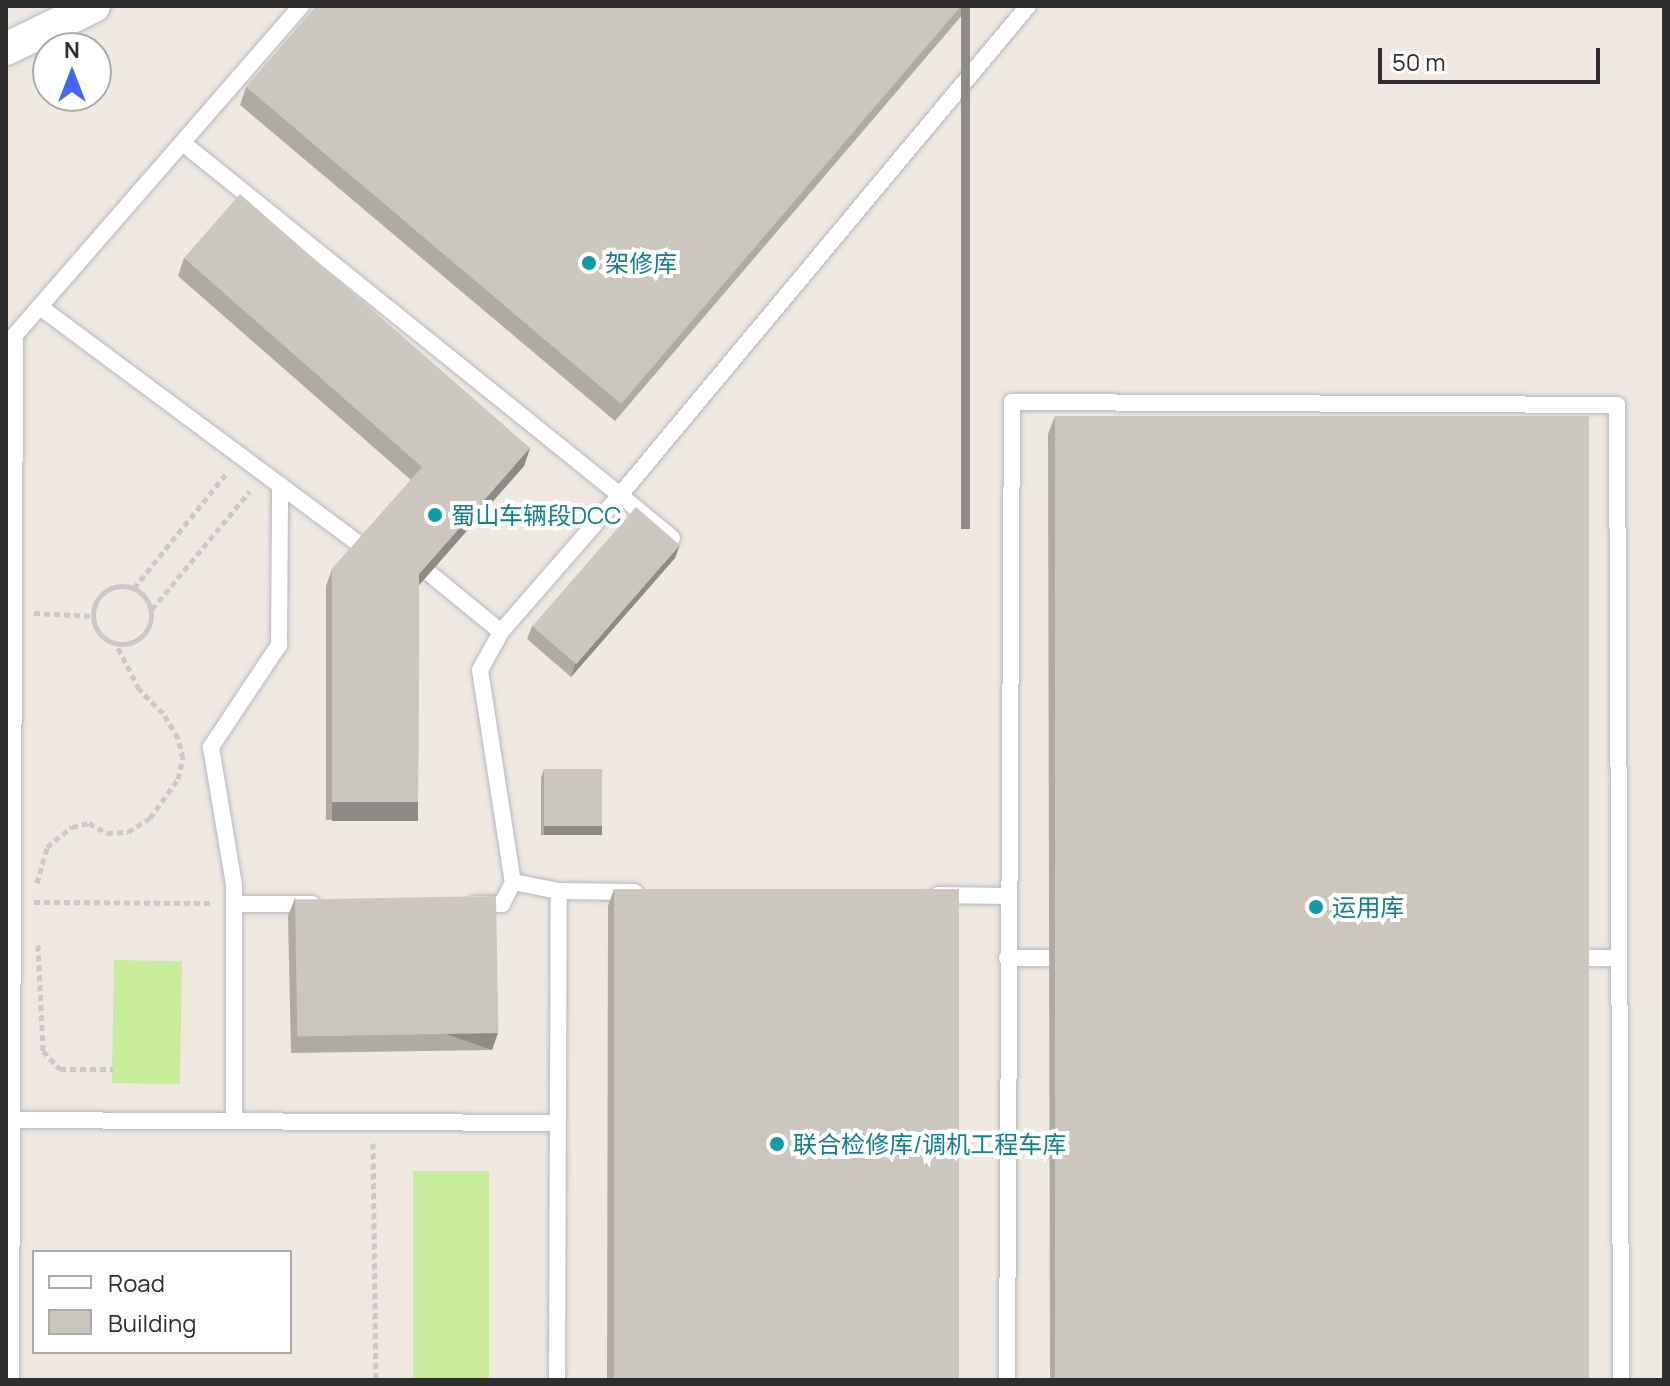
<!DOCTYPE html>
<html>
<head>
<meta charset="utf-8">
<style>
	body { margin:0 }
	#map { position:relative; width:1670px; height:1386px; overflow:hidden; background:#efe9e1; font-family:Manrope,"Noto Sans SC",sans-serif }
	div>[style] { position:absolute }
	.pitch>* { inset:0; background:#c9ec9a; transform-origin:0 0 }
	.path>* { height:5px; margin-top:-2.5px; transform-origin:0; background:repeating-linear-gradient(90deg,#c9c9c9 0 6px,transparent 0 10px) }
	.path>.ring { margin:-2.5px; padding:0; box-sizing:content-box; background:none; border:5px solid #c9c9c9; border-radius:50% }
	.roads { filter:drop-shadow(0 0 2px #b4b7c1) drop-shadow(0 0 2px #b4b7c1) }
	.service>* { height:16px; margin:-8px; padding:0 8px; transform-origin:8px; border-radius:8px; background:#fff }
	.minor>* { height:32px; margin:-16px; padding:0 16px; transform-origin:16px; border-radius:16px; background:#fff }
	.wall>* { inset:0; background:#afaba4 }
	.shaded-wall>* { inset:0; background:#8e8b86; transform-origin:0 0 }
	.building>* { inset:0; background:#cbc7bf; transform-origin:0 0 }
	.dots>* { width:22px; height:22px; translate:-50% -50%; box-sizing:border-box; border:4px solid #fff; border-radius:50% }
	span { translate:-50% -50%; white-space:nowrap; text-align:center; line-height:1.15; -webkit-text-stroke:8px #fff; paint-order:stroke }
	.culture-label { font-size:24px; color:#0d838f }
	.left { translate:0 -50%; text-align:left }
	.frame { position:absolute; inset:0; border:8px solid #2e2e2e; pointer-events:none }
	.legend { position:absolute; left:32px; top:1250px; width:260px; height:104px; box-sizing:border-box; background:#fff; border:2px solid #ababab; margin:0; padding:10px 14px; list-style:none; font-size:24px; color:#2e2e2e }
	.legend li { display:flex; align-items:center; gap:16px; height:40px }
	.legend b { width:40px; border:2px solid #ababab }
	.north { position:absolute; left:32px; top:32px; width:80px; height:80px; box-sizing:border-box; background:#fff; border:2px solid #ababab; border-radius:50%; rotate:0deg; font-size:22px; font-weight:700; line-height:32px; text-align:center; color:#2e2e2e }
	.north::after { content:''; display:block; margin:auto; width:28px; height:36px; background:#4264fb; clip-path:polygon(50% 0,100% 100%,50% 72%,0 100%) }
	.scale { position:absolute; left:1378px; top:48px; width:222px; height:36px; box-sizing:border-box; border:4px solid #2e2e2e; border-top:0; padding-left:10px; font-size:24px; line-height:28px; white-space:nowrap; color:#2e2e2e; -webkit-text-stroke:6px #fff; paint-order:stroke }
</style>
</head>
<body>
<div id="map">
	<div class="pitch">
		<i style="left:114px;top:960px;width:68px;height:123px;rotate:1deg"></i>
		<i style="left:413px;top:1171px;width:76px;height:209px"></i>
	</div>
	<div class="path">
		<i class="ring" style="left:93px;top:586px;width:53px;height:53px"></i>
		<i style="left:134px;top:588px;width:146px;rotate:-51.1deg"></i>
		<i style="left:152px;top:609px;width:153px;rotate:-50.3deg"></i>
		<i style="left:34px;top:613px;width:59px;rotate:2.9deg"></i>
		<i style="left:37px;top:883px;width:37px;rotate:-74deg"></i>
		<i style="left:47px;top:847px;width:32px;rotate:-39deg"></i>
		<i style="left:72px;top:827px;width:17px;rotate:-13deg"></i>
		<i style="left:89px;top:823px;width:21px;rotate:29deg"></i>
		<i style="left:107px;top:833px;width:21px;rotate:-3deg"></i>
		<i style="left:128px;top:832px;width:26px;rotate:-32deg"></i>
		<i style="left:150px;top:818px;width:48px;rotate:-54.3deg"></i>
		<i style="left:178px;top:779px;width:22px;rotate:-77deg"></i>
		<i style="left:183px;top:758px;width:21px;rotate:-104deg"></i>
		<i style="left:178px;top:738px;width:29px;rotate:-121deg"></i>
		<i style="left:163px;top:713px;width:34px;rotate:-135deg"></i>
		<i style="left:139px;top:689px;width:51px;rotate:-117.1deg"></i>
		<i style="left:34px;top:902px;width:178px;rotate:0.3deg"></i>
		<i style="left:38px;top:945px;width:106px;rotate:87.3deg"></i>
		<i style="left:43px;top:1051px;width:25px;rotate:47deg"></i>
		<i style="left:60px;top:1069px;width:53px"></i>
		<i style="left:373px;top:1143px;width:237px;rotate:89.3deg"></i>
	</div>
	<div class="roads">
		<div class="service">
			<i style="left:184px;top:144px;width:560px;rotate:38.84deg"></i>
			<i style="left:620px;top:495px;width:181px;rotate:131deg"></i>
			<i style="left:501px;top:632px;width:43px;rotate:118.9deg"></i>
			<i style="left:480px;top:670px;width:215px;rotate:81.2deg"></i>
			<i style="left:513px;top:882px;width:47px;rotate:11.1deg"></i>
			<i style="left:559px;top:891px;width:76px;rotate:0.8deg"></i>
			<i style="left:40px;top:307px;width:401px;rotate:36.6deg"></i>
			<i style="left:672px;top:538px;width:67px;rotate:-140.4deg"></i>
			<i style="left:620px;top:495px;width:637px;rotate:-50.16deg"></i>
			<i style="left:429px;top:573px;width:93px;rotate:39.3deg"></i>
			<i style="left:938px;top:895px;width:69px;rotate:0.8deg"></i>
			<i style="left:234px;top:904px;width:78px"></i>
			<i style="left:475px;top:904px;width:27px"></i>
			<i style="left:502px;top:904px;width:25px;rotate:-63deg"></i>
			<i style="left:1007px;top:958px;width:63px"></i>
			<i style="left:1569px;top:958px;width:50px"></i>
			<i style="left:13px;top:1120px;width:544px;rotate:0.32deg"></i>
			<i style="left:234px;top:1121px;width:236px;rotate:-90deg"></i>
			<i style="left:234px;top:885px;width:140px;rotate:-99.5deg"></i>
			<i style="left:211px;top:747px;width:123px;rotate:-56.3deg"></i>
			<i style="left:279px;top:645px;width:160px;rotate:-89.6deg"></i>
			<i style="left:11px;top:1380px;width:1045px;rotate:-89.78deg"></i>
			<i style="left:15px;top:335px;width:436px;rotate:-49deg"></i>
			<i style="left:557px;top:1380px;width:489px;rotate:-89.8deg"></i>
			<i style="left:1007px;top:1380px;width:978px;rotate:-89.71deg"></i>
			<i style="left:1012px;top:402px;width:605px;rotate:0.28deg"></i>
			<i style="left:1617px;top:405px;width:975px;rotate:89.76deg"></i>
		</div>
		<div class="minor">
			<i style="left:6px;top:49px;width:98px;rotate:-26deg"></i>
		</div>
	</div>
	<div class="wall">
		<i style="clip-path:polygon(970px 6px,615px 421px,240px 105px,246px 87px)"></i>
		<i style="clip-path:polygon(184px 258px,530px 448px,524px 466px,419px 585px,418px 802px,412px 820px,326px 820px,326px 586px,332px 569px,411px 480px,178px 276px)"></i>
		<i style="clip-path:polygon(1055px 416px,1590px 1380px,1050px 1380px,1048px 434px)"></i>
		<i style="clip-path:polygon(675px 558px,571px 677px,527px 639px,532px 626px)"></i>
		<i style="clip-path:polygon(544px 769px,598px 835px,541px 835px,541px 778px)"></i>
		<i style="clip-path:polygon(614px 889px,947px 1380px,607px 1380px,608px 906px)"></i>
		<i style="clip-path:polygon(295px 898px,492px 1050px,291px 1053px,288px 916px)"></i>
	</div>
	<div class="shaded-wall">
		<i style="left:961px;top:6px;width:9px;height:523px"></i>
		<i style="clip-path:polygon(530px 448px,524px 466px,413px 592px,419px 574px)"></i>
		<i style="clip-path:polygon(680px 545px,675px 558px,571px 677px,575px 664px)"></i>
		<i style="left:332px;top:802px;width:86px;height:19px"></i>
		<i style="left:544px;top:826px;width:58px;height:9px"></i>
		<i style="left:498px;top:1033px;width:18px;height:201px;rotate:109deg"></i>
	</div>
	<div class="building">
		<i style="clip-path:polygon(316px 6px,961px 6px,621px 404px,246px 87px)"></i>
		<i style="clip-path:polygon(240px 194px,530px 448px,419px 574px,418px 802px,332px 802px,332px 569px,422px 467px,184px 258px)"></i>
		<i style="left:1055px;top:416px;width:534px;height:964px"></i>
		<i style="left:636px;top:507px;width:58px;height:158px;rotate:41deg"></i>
		<i style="left:544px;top:769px;width:58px;height:57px"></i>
		<i style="left:614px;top:889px;width:345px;height:491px"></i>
		<i style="left:496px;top:896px;width:137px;height:201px;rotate:89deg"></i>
	</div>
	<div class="dots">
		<i style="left:589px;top:263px;background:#0f9aa8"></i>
		<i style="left:435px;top:515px;background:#0f9aa8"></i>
		<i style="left:1316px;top:907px;background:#0f9aa8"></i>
		<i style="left:777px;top:1144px;background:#0f9aa8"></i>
	</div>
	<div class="culture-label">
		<span class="left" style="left:605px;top:263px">架修库</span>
		<span class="left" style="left:451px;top:515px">蜀山车辆段DCC</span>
		<span class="left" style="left:1332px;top:907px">运用库</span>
		<span class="left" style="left:793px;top:1144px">联合检修库/调机工程车库</span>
	</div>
	<div class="frame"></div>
	<ul class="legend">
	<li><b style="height:10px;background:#fff"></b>Road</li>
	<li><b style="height:22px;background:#cbc7bf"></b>Building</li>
	</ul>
	<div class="north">N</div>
	<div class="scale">50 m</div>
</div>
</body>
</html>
